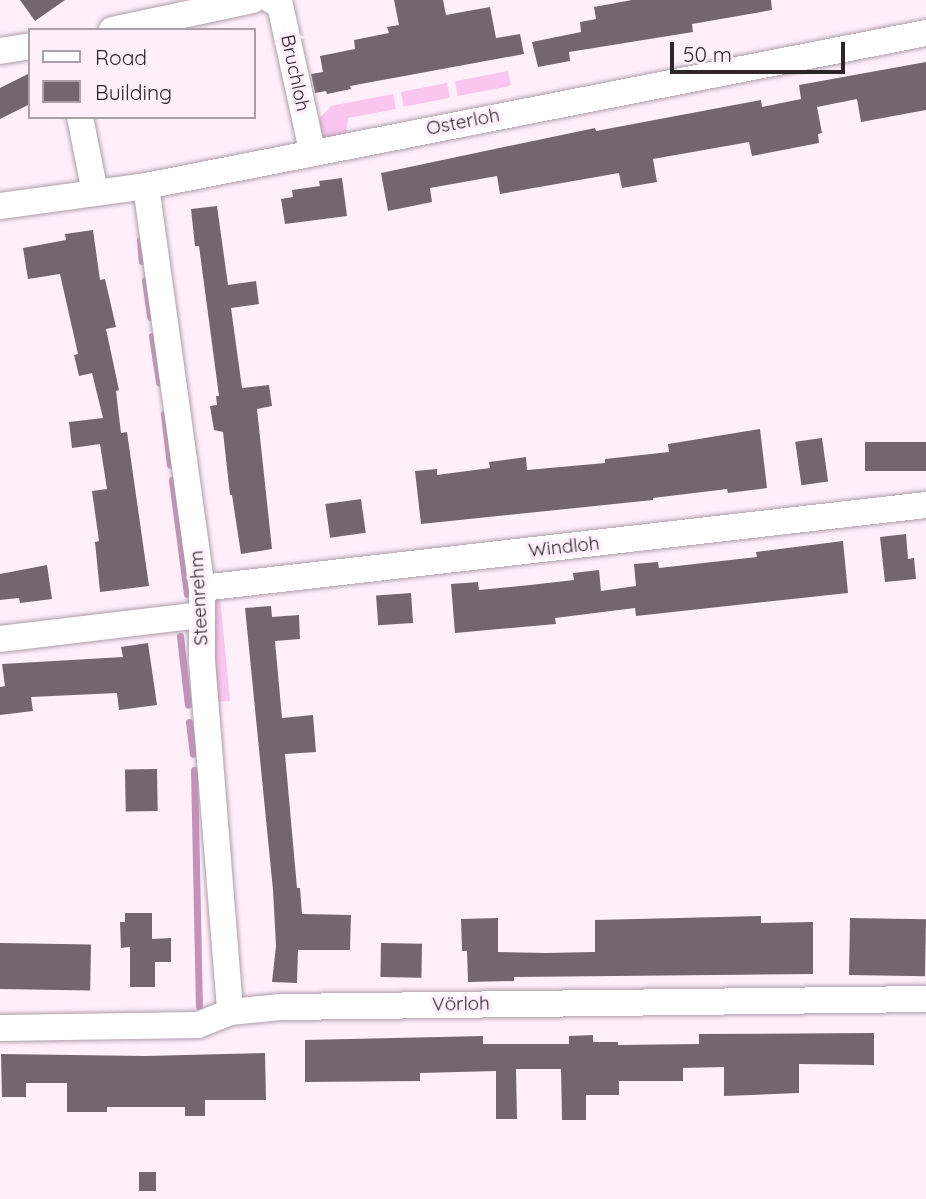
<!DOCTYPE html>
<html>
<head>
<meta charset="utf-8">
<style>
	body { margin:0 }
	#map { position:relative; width:926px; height:1199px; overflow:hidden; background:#ffeffb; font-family:Quicksand,sans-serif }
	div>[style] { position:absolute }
	.green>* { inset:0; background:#fac5ef; transform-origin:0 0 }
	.stream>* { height:7px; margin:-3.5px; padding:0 3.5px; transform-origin:3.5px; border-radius:3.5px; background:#c492b9 }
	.building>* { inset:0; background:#746671; transform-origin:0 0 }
	.roads { filter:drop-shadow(0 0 2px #ac9da8) drop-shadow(0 0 2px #ac9da8) }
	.minor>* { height:26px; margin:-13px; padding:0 13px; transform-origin:13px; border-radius:13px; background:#fff }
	span { translate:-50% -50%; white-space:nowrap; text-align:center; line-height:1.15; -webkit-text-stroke:7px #ffeffb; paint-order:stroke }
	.street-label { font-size:19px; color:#2c262b }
	.legend { position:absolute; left:28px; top:28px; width:228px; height:91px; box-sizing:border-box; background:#ffeffb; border:2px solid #ab9fa8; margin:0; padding:9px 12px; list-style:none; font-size:21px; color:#2c262b }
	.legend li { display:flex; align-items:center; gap:14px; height:35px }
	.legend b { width:35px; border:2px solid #ab9fa8 }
	.scale { position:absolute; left:670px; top:42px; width:175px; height:32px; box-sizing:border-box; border:4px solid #2c262b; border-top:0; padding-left:9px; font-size:21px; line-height:24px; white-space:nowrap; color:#2c262b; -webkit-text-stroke:5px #ffeffb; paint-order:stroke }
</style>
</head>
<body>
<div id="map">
	<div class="green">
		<i style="left:508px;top:71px;width:15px;height:54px;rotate:79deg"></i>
		<i style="left:447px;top:83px;width:15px;height:47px;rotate:79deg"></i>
		<i style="clip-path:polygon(393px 94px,396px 109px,348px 118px,346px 135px,328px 137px,321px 135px,313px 125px,331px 106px)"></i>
		<i style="clip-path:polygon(220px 596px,230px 701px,217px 702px,212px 659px,215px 600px)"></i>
	</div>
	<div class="stream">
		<i style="left:140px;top:240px;width:21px;rotate:85deg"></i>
		<i style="left:145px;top:280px;width:37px;rotate:82deg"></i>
		<i style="left:152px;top:336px;width:47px;rotate:81.3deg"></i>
		<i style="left:164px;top:414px;width:51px;rotate:83.3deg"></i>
		<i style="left:172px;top:480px;width:115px;rotate:82.5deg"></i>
		<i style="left:180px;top:636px;width:69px;rotate:83.4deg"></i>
		<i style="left:189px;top:722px;width:32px;rotate:83deg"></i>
		<i style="left:194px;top:770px;width:236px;rotate:88.8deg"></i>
	</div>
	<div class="building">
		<i style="clip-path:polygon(20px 0,65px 0,35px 21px)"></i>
		<i style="clip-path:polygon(394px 0,443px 0,446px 15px,490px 7px,496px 38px,520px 34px,524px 54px,350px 86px,351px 89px,327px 94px,326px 91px,315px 93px,311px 74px,323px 72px,320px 56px,355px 49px,354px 40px,389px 33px,387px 27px,399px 25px)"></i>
		<i style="clip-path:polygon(632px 0,771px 0,772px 10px,692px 24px,693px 32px,569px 52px,570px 61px,538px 67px,532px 42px,581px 32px,580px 22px,596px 19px,594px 7px)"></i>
		<i style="clip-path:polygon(926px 62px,926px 110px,861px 122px,857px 99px,817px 107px,822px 133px,818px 134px,819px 143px,752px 156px,749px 142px,653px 159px,657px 182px,622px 188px,619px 173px,500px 194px,497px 176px,430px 188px,432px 202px,388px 211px,381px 173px,595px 128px,596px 131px,761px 100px,762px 107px,801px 99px,799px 85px)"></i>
		<i style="clip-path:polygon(30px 73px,30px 104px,0 119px,0 88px)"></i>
		<i style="clip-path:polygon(342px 178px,347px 216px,285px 224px,281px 199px,293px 197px,292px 190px,320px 186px,319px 181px)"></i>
		<i style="clip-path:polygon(217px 206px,228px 285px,256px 281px,259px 304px,231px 308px,242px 388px,269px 385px,272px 406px,257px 409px,272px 549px,241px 554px,232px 495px,230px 495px,223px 432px,214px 430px,210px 406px,217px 405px,216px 396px,219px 396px,199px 246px,195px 246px,191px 209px)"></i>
		<i style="clip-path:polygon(93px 230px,100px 280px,105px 279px,116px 327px,106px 329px,119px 390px,116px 391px,121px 433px,127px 432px,149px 586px,100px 592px,95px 542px,99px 541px,92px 491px,107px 489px,100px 444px,72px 448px,69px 422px,103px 418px,92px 373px,79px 376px,74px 355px,78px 354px,60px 274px,28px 279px,23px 248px,66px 240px,65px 234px)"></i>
		<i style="clip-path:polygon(760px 429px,767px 488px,728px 493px,727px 489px,653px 498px,653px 500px,421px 524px,415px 471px,437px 469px,437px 475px,490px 468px,489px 462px,526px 457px,527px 470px,605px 463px,605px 459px,669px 452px,668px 444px)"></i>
		<i style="left:822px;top:438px;width:44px;height:27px;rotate:82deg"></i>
		<i style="left:926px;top:442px;width:29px;height:61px;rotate:90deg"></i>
		<i style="left:361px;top:499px;width:34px;height:36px;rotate:82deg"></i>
		<i style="clip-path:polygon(906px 534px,908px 559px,914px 558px,916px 579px,885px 582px,880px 537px)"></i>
		<i style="clip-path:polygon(843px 541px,848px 593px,636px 616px,635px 608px,555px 618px,556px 624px,455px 633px,451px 584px,478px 582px,479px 590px,530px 585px,574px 580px,573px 573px,599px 570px,601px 591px,636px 586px,634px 564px,658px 562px,659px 568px,757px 557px,756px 552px)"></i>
		<i style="clip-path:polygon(47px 565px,52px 599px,20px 603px,19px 598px,0 600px,0 574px)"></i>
		<i style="left:411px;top:593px;width:30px;height:35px;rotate:86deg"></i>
		<i style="clip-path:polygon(271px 606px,272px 617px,299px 615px,300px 639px,275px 641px,282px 718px,313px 715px,316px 752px,285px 754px,297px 888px,300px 888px,302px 914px,351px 915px,350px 950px,298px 950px,297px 983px,272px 982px,276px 946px,273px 890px,245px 608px)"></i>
		<i style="clip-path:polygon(148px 643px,157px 705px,119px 710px,117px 693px,31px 697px,33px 711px,0 715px,0 687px,5px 686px,2px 664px,123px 657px,121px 647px)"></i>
		<i style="left:157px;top:769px;width:42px;height:32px;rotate:89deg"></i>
		<i style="clip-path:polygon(125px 913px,152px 913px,152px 939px,171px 938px,171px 962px,155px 962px,155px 987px,130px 987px,130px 947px,121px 948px,120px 922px,125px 922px)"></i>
		<i style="clip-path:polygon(761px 916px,761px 923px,813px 922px,813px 974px,514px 977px,514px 981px,468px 982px,467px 951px,462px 951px,461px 919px,498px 918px,498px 952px,546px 953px,595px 952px,595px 920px)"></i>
		<i style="left:850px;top:918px;width:76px;height:57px;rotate:1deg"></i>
		<i style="left:0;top:943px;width:91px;height:46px;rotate:1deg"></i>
		<i style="left:381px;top:943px;width:41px;height:34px;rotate:1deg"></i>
		<i style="clip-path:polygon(874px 1033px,874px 1065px,799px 1064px,799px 1093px,724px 1096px,724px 1067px,683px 1068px,683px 1081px,619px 1081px,619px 1095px,586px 1095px,586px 1120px,562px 1120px,561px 1069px,516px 1069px,517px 1119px,496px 1119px,496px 1071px,420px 1073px,420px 1081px,305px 1082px,305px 1040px,483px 1036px,483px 1044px,569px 1044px,569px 1036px,593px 1035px,593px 1042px,618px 1042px,618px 1045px,699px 1044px,699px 1034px)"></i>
		<i style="clip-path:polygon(265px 1053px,266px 1100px,205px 1100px,205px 1116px,185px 1116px,185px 1107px,107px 1107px,107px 1112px,67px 1112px,67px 1083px,26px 1083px,26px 1097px,2px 1097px,1px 1054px,145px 1056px)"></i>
		<i style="left:139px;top:1172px;width:17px;height:19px"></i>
	</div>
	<div class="roads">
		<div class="minor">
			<i style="left:271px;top:0;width:10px;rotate:29deg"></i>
			<i style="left:280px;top:5px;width:149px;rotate:77.6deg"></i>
			<i style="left:112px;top:30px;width:144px;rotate:-12deg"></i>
			<i style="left:0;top:51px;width:30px;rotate:-9deg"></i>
			<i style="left:80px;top:117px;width:77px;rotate:78.8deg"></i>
			<i style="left:146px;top:186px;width:406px;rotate:82.1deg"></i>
			<i style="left:202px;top:588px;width:73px;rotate:90deg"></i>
			<i style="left:202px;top:661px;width:352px;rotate:85.4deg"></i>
			<i style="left:0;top:206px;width:147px;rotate:-7.8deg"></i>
			<i style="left:146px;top:186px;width:795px;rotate:-11.1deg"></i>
			<i style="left:202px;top:588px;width:729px;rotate:-6.54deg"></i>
			<i style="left:0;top:639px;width:203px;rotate:-6.8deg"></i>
			<i style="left:0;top:1028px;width:198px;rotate:-0.9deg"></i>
			<i style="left:198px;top:1025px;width:35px;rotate:-22deg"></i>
			<i style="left:230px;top:1012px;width:51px;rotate:-5.6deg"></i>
			<i style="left:281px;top:1007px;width:645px;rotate:-0.71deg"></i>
		</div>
	</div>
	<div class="street-label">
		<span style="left:295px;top:73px;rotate:78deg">Bruchloh</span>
		<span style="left:463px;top:122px;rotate:-11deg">Osterloh</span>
		<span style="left:564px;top:547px;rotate:-6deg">Windloh</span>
		<span style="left:199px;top:598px;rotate:-93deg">Steenrehm</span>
		<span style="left:461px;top:1004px;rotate:-1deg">Vörloh</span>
	</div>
	<ul class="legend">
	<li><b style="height:9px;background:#fff"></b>Road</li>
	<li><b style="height:19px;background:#746671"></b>Building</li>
	</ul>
	<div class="scale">50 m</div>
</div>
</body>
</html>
